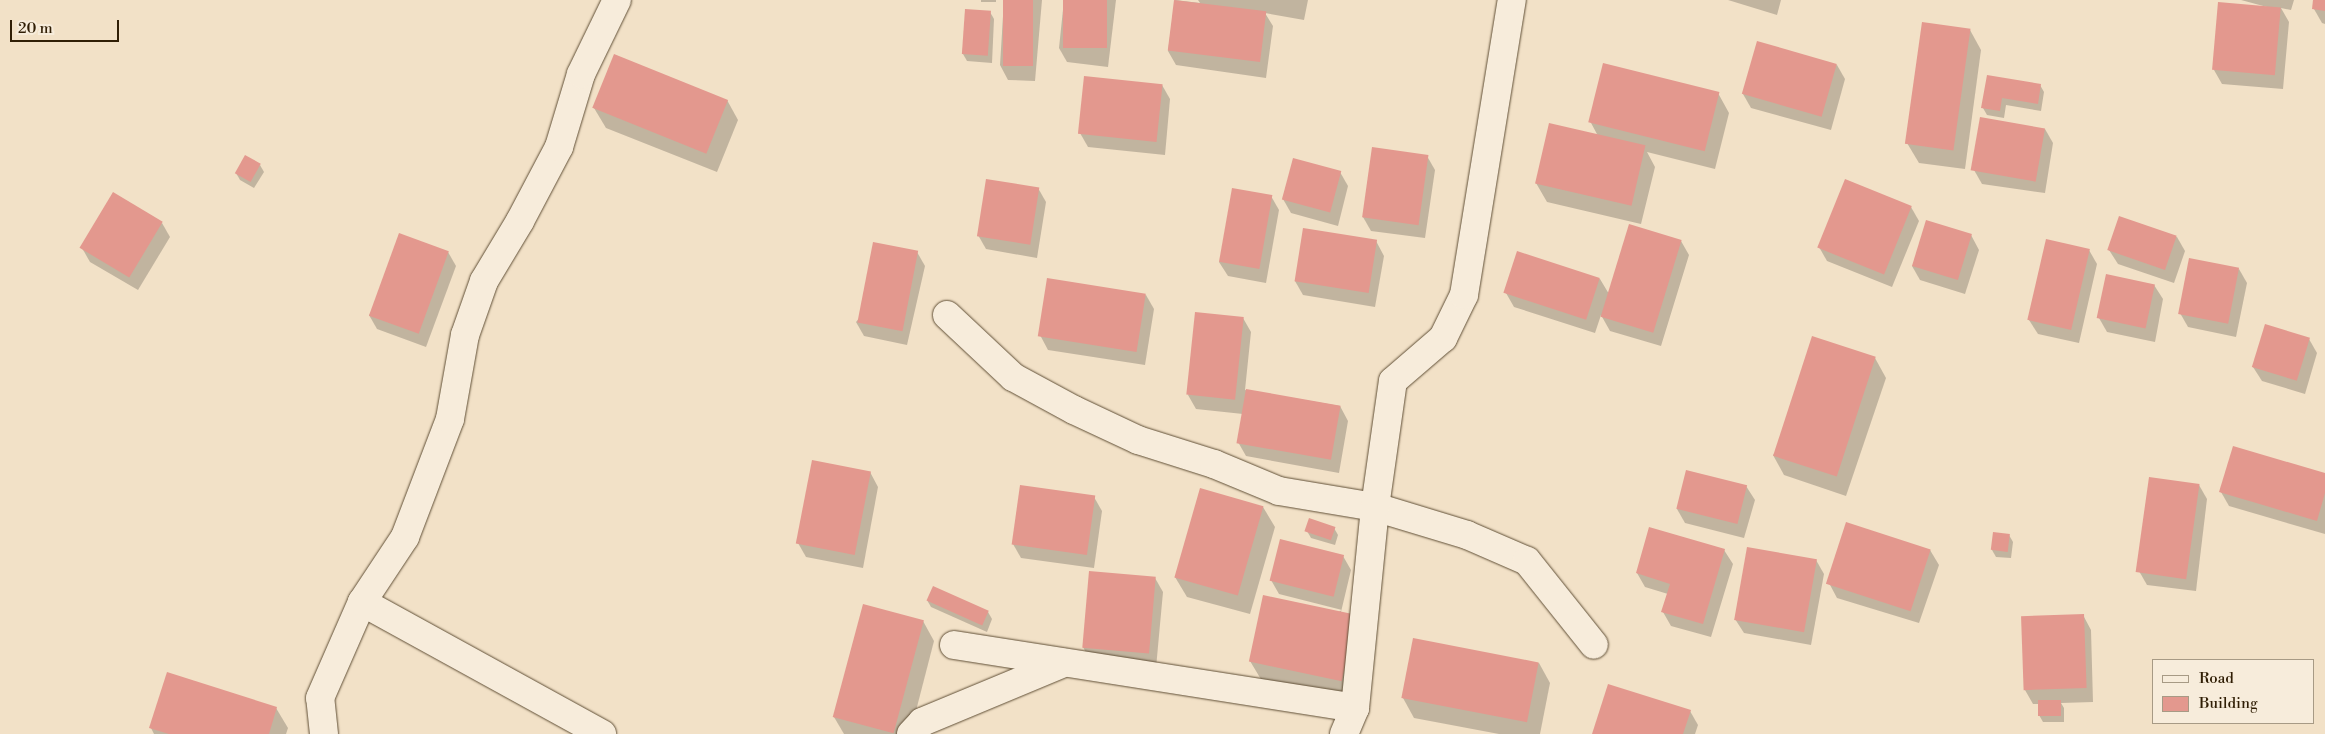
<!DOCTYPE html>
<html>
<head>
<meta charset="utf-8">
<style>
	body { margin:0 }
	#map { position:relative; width:2325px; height:734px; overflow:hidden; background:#f2e1c7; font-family:"Libre Bodoni",serif }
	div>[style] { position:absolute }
	.shadow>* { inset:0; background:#0003; transform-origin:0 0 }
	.building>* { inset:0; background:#e3988e; transform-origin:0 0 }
	.roads { filter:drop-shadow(0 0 1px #604f36) drop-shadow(0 0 1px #604f36) }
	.minor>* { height:28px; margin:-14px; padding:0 14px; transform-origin:14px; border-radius:14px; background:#f7ecdb }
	span { translate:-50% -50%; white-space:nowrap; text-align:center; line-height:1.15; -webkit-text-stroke:5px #f7ecdb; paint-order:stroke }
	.legend { position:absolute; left:2152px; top:659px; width:162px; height:65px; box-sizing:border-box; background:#f7ecdb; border:1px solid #a79a85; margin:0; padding:6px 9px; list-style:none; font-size:15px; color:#301e05 }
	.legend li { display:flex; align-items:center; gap:10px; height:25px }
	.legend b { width:25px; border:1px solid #a79a85 }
	.scale { position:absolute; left:10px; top:20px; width:109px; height:22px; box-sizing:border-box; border:2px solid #301e05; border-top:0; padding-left:6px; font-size:15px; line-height:18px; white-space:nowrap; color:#301e05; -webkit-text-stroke:4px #f7ecdb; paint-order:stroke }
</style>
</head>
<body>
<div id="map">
	<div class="shadow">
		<i style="left:981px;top:0;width:15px;height:2px"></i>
		<i style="clip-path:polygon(1004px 0,1042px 0,1035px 81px,1008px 80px,1000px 65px)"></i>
		<i style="clip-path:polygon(1064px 0,1116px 0,1108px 67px,1067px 62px,1059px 48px)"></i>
		<i style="clip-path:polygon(1175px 0,1200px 3px,1198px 0,1308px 0,1304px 20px,1265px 13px,1273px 26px,1266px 78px,1176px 65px,1168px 51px)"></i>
		<i style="clip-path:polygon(1728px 0,1781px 0,1777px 15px)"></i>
		<i style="clip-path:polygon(2241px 0,2294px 0,2291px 10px,2281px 8px,2289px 22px,2283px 89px,2222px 84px,2214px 70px,2267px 7px)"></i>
		<i style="clip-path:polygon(2315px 0,2325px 0,2325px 24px,2322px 23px,2314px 9px)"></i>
		<i style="clip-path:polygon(990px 12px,994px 19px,992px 63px,967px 61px,963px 54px)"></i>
		<i style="clip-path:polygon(1970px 30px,1981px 50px,1965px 169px,1919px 163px,1907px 143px)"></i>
		<i style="clip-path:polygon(1837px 65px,1845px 79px,1831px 130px,1751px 108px,1743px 94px)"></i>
		<i style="clip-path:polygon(1988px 76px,2040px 85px,2044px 92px,2041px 111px,2006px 105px,2004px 118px,1987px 115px,1983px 108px)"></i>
		<i style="clip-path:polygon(1162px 85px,1170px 99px,1165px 155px,1088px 147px,1080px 133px)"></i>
		<i style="clip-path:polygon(1718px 93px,1729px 113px,1715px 169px,1647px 152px,1655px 167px,1641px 224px,1547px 202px,1536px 183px,1598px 136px,1590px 121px)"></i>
		<i style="clip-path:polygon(727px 100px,738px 120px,717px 172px,606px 128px,594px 108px)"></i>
		<i style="clip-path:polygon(2045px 129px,2053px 143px,2045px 193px,1982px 184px,1974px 170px)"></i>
		<i style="clip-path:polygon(1427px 156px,1435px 170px,1425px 238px,1371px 231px,1363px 217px)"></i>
		<i style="clip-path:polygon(260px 165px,264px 172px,254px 188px,240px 180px,236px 173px)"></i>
		<i style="clip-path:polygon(1340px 172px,1348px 186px,1338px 226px,1291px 213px,1283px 199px)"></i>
		<i style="clip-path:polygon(1038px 188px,1046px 202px,1037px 258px,986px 249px,978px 235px)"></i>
		<i style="clip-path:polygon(1271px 196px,1279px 210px,1266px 283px,1228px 276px,1219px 262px)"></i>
		<i style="clip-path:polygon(1911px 207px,1919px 221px,1892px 287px,1827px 261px,1819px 247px)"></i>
		<i style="clip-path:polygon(162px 223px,170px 237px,138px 290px,90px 262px,82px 248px)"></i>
		<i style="clip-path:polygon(1971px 235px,1979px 250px,1965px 294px,1920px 280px,1912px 266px)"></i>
		<i style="clip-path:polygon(2177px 237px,2185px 251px,2174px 283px,2118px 264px,2109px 250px)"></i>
		<i style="clip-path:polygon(1376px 241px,1384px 256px,1375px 307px,1303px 295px,1295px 281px)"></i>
		<i style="clip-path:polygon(1681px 241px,1689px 255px,1661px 346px,1610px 331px,1601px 315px,1595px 333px,1514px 307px,1506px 293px,1600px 279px,1609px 294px)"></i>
		<i style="clip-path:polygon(2089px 250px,2097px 264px,2079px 343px,2038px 334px,2029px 320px)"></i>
		<i style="clip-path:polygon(448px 252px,456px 266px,426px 347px,377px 329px,369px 315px)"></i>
		<i style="clip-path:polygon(917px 252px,925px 266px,907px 345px,864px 336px,856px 322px)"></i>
		<i style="clip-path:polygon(2239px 269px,2247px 283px,2236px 337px,2188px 327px,2180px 313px)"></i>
		<i style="clip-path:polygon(2154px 285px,2163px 299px,2155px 342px,2107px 332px,2099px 318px)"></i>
		<i style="clip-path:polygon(1146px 295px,1154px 309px,1145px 365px,1048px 350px,1040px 335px)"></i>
		<i style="clip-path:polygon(1243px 318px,1251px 332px,1245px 390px,1340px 406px,1348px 421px,1339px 473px,1246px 456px,1238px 442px,1243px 414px,1196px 409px,1188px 395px)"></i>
		<i style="clip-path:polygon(2309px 339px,2317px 353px,2305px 394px,2262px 381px,2253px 367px)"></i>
		<i style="clip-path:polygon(1875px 358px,1886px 378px,1846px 496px,1784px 475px,1773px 455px)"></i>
		<i style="clip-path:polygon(870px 472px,878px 487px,863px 568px,806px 557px,798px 543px)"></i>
		<i style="clip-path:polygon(2325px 474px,2325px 534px,2229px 506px,2221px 492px)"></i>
		<i style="clip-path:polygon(2199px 485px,2207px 499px,2196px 591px,2147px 585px,2139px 571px)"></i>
		<i style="clip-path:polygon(1746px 486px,1755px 500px,1744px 538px,1685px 523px,1677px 509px)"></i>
		<i style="clip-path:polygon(1094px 497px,1102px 511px,1094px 568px,1021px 558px,1013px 544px)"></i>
		<i style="clip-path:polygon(1263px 507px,1275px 527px,1250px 614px,1187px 597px,1175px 577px)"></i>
		<i style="clip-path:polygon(1334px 528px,1338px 535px,1335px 545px,1311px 538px,1307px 531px)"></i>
		<i style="clip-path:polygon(2009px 535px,2013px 542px,2011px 558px,1996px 557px,1992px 550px)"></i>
		<i style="clip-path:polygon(1724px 550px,1733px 564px,1711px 637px,1671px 626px,1663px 612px,1668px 594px,1645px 587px,1637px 573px)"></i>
		<i style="clip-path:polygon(1930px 550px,1939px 565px,1919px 623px,1837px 598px,1829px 583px)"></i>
		<i style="clip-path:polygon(1343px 556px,1351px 570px,1341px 612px,1353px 700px,1262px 681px,1250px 661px,1342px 610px,1279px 594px,1271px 580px)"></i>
		<i style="clip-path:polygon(1816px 560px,1824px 574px,1811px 645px,1744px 633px,1735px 619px)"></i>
		<i style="clip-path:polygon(1155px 578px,1163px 592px,1156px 668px,1091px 662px,1083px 647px)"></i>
		<i style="clip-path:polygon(927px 600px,988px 612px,992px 619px,987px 632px,931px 607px)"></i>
		<i style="clip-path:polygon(2083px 615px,2091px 630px,2093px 702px,2061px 703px,2064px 708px,2064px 722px,2043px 722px,2039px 715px,2039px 704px,2033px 704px,2025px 690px,2022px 618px)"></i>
		<i style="clip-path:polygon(923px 621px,934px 641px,910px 734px,844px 734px,834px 717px)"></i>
		<i style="clip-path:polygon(1539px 663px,1550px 683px,1540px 734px,1499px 734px,1414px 718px,1403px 698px)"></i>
		<i style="clip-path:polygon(276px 708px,288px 728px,286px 734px,154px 734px,151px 728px)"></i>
		<i style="clip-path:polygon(1690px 711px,1698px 725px,1695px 734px,1593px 734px)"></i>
	</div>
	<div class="building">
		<i style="left:1003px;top:0;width:30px;height:66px"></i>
		<i style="left:1063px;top:0;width:44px;height:48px"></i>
		<i style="left:1174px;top:0;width:93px;height:51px;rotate:7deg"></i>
		<i style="clip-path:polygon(2313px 0,2325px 0,2325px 11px,2312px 9px)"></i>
		<i style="left:2218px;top:2px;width:63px;height:68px;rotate:5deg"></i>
		<i style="left:965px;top:9px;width:26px;height:45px;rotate:4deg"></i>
		<i style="left:1922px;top:22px;width:49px;height:123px;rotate:8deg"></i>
		<i style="left:1757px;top:41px;width:83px;height:55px;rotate:16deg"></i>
		<i style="left:614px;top:54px;width:123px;height:58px;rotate:22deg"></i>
		<i style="left:1603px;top:63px;width:120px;height:61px;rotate:14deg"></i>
		<i style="clip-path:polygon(1987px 75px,2041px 84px,2038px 104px,2002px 98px,2000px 111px,1981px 108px)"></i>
		<i style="left:1084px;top:76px;width:79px;height:58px;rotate:6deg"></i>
		<i style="left:1980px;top:117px;width:66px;height:54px;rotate:10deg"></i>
		<i style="left:1549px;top:123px;width:99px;height:62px;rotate:13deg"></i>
		<i style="left:1372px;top:147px;width:57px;height:71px;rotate:8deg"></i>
		<i style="left:245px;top:155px;width:18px;height:21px;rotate:29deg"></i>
		<i style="left:1293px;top:158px;width:50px;height:43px;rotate:15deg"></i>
		<i style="left:986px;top:179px;width:54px;height:58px;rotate:9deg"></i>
		<i style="left:1845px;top:179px;width:72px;height:74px;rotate:22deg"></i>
		<i style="left:1232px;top:188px;width:41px;height:75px;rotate:10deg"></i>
		<i style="left:113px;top:192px;width:58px;height:65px;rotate:31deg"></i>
		<i style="left:2119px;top:216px;width:61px;height:36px;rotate:19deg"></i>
		<i style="left:1926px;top:220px;width:48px;height:48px;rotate:17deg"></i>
		<i style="left:1629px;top:224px;width:55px;height:97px;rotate:17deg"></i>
		<i style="left:1303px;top:228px;width:75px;height:54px;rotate:9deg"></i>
		<i style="left:399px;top:233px;width:53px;height:88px;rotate:20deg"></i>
		<i style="left:2046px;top:239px;width:45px;height:83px;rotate:13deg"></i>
		<i style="left:873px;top:242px;width:46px;height:82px;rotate:11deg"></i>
		<i style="left:1517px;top:251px;width:87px;height:44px;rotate:18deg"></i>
		<i style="left:2189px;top:258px;width:51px;height:57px;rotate:11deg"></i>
		<i style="left:2106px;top:274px;width:50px;height:45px;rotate:12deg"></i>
		<i style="left:1047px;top:278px;width:100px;height:59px;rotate:9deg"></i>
		<i style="left:1195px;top:312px;width:49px;height:83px;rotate:6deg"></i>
		<i style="left:2265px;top:324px;width:47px;height:45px;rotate:17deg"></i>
		<i style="left:1812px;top:336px;width:67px;height:126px;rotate:18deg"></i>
		<i style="left:1246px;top:389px;width:96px;height:55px;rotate:10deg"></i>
		<i style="clip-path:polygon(2233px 446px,2325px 473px,2325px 493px,2317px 521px,2219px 492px)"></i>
		<i style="left:812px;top:460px;width:60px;height:85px;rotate:11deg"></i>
		<i style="left:1686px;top:470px;width:63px;height:40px;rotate:14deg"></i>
		<i style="left:2149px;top:477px;width:51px;height:96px;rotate:8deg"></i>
		<i style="left:1020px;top:485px;width:76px;height:60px;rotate:8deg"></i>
		<i style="left:1200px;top:488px;width:66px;height:93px;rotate:16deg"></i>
		<i style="left:1309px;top:518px;width:28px;height:14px;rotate:19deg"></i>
		<i style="left:1846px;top:522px;width:89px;height:65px;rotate:18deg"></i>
		<i style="clip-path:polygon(1649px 527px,1725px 549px,1703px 624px,1661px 612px,1670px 584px,1636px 573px)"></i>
		<i style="left:1993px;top:532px;width:17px;height:18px;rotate:7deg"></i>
		<i style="left:1280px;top:539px;width:66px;height:43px;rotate:14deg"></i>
		<i style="left:1747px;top:547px;width:71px;height:74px;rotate:10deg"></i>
		<i style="left:1089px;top:571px;width:67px;height:77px;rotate:5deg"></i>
		<i style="left:933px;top:586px;width:61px;height:16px;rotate:24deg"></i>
		<i style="left:1263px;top:595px;width:95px;height:68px;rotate:12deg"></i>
		<i style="left:863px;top:604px;width:63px;height:117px;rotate:15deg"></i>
		<i style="left:2084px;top:614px;width:74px;height:63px;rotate:88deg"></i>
		<i style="left:1413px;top:638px;width:128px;height:61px;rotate:11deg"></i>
		<i style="clip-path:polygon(167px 672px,277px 707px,269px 734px,169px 734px,149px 728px)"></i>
		<i style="clip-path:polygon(1608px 684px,1691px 710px,1683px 734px,1592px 734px)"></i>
		<i style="left:2038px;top:700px;width:23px;height:16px"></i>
	</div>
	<div class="roads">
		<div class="minor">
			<i style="left:947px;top:315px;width:91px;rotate:43.2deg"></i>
			<i style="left:1013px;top:377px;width:69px;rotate:28.4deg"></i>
			<i style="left:1074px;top:410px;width:71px;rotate:25.1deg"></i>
			<i style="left:1138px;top:440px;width:80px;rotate:17.5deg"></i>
			<i style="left:1214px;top:464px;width:70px;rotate:22.6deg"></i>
			<i style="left:1279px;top:491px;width:97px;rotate:9.5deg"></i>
			<i style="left:1375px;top:507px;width:96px;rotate:16.9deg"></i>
			<i style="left:1467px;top:535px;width:65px;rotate:23.4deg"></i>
			<i style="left:1527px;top:561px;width:107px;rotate:51.4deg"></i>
			<i style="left:362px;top:602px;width:274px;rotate:28.8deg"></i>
			<i style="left:954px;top:645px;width:406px;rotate:8.9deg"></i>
			<i style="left:324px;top:734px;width:36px;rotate:-96deg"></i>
			<i style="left:320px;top:698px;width:105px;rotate:-66.4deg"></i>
			<i style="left:362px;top:602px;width:78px;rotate:-56.5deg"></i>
			<i style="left:405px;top:537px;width:126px;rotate:-69.1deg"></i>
			<i style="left:450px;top:419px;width:85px;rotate:-79.9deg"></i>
			<i style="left:465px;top:335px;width:57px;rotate:-70.6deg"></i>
			<i style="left:484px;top:281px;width:70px;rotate:-59deg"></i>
			<i style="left:520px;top:221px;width:84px;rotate:-62.2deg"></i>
			<i style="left:559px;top:147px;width:76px;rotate:-73.2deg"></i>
			<i style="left:581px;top:74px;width:82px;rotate:-64.1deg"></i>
			<i style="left:911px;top:734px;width:16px;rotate:-47deg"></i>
			<i style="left:922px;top:722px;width:154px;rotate:-22.6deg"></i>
			<i style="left:1344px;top:734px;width:28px;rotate:-67deg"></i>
			<i style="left:1355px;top:708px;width:202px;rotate:-84.3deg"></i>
			<i style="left:1375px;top:507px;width:127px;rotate:-81.9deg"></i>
			<i style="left:1393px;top:381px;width:66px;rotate:-40.7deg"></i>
			<i style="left:1443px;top:338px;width:48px;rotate:-64deg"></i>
			<i style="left:1464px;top:295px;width:299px;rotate:-80.8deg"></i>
		</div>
	</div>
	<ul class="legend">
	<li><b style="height:6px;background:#f7ecdb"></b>Road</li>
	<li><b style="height:14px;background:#e3988e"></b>Building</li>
	</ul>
	<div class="scale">20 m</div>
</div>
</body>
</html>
